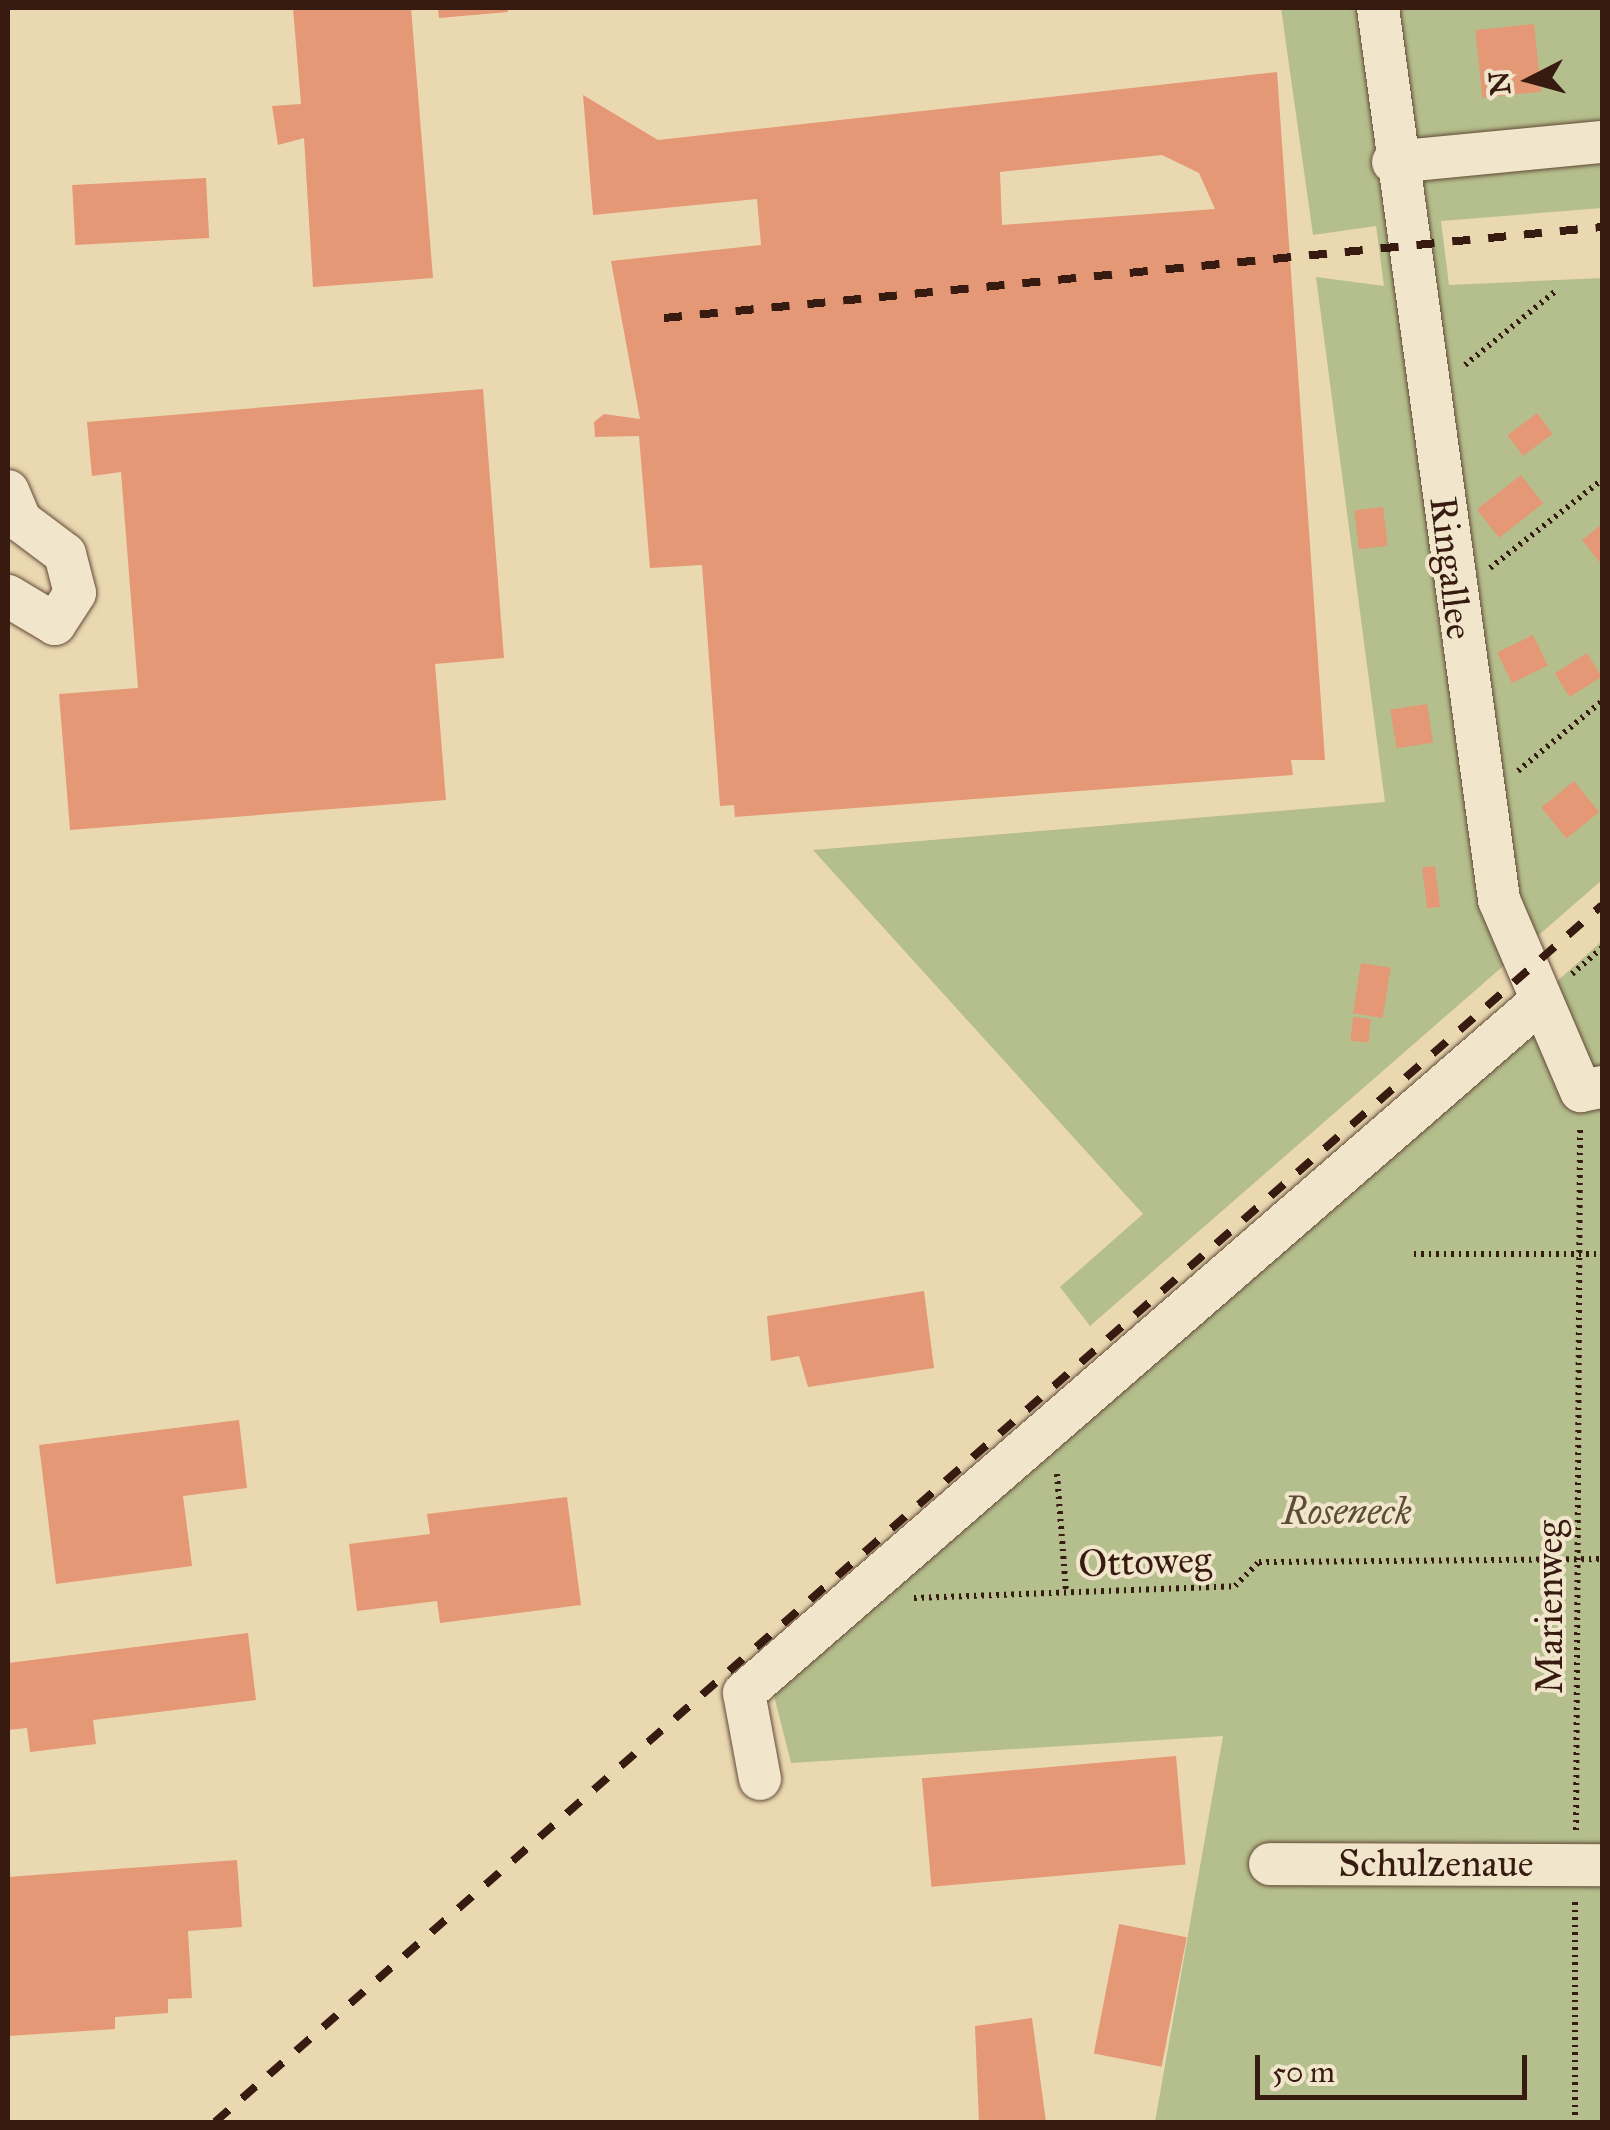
<!DOCTYPE html>
<html>
<head>
<meta charset="utf-8">
<style>
	body { margin:0 }
	#map { position:relative; width:1610px; height:2130px; overflow:hidden; background:#ead8b1; font-family:"IM FELL Great Primer",serif }
	div>[style] { position:absolute }
	.green>* { inset:0; background:#b5bf8d }
	.building>* { inset:0; background:#e49875; transform-origin:0 0 }
	.path>* { height:6px; margin-top:-3px; transform-origin:0; background:repeating-linear-gradient(90deg,#371a10 0 2.5px,transparent 0 7.5px) }
	.roads { filter:drop-shadow(0 0 2px #644a38) drop-shadow(0 0 2px #644a38) }
	.minor>* { height:42px; margin:-21px; padding:0 21px; transform-origin:21px; border-radius:21px; background:#f1e6cc }
	.rail>* { height:8px; margin-top:-4px; transform-origin:0; background:repeating-linear-gradient(90deg,#371a10 0 18px,transparent 0 36px) }
	span { translate:-50% -50%; white-space:nowrap; text-align:center; line-height:1.15; -webkit-text-stroke:8px #f1e6cc; paint-order:stroke }
	.street-label { font-size:38px; color:#371a10 }
	.park-label { font-size:38px; color:#5d4c36; font-style:italic }
	.frame { position:absolute; inset:0; border:10px solid #371a10; pointer-events:none }
	.north { position:absolute; left:1480px; top:30px; width:100px; height:100px; -webkit-text-stroke:8px #f1e6cc; paint-order:stroke; rotate:264deg; font-size:28px; font-weight:700; line-height:40px; text-align:center; color:#371a10 }
	.north::after { content:''; display:block; margin:auto; width:35px; height:45px; background:#371a10; clip-path:polygon(50% 0,100% 100%,50% 72%,0 100%) }
	.scale { position:absolute; left:1255px; top:2055px; width:272px; height:45px; box-sizing:border-box; border:5px solid #371a10; border-top:0; padding-left:12px; font-size:30px; line-height:35px; white-space:nowrap; color:#371a10; -webkit-text-stroke:8px #f1e6cc; paint-order:stroke }
</style>
</head>
<body>
<div id="map">
	<div class="green">
		<i style="clip-path:polygon(1281px 8px,1602px 8px,1602px 208px,1441px 221px,1449px 285px,1602px 278px,1602px 880px,1090px 1326px,1060px 1287px,1143px 1214px,813px 850px,1385px 802px,1316px 277px,1384px 286px,1376px 226px,1313px 235px)"></i>
		<i style="clip-path:polygon(1602px 941px,1602px 2122px,1155px 2122px,1223px 1736px,791px 1763px,771px 1684px)"></i>
	</div>
	<div class="building">
		<i style="clip-path:polygon(293px 8px,411px 8px,433px 278px,313px 287px,304px 138px,278px 145px,272px 106px,301px 104px)"></i>
		<i style="clip-path:polygon(438px 8px,507px 8px,508px 12px,439px 18px)"></i>
		<i style="left:1534px;top:24px;width:68px;height:59px;rotate:84deg"></i>
		<i style="clip-path:polygon(evenodd,1277px 72px,1325px 760px,1291px 760px,1293px 775px,735px 817px,734px 805px,720px 806px,702px 565px,650px 568px,639px 436px,595px 437px,594px 422px,604px 414px,640px 419px,611px 261px,761px 245px,757px 199px,593px 215px,583px 95px,658px 140px,1277px 72px,1162px 155px,1199px 173px,1215px 209px,1002px 225px,1000px 172px,1162px 155px)"></i>
		<i style="left:206px;top:178px;width:60px;height:134px;rotate:87deg"></i>
		<i style="clip-path:polygon(483px 389px,504px 658px,435px 664px,446px 800px,70px 830px,59px 694px,138px 688px,121px 472px,92px 476px,87px 422px)"></i>
		<i style="left:1537px;top:413px;width:26px;height:37px;rotate:53deg"></i>
		<i style="left:1521px;top:475px;width:36px;height:56px;rotate:52deg"></i>
		<i style="left:1383px;top:507px;width:39px;height:29px;rotate:83deg"></i>
		<i style="clip-path:polygon(1602px 524px,1602px 565px,1582px 540px)"></i>
		<i style="left:1533px;top:635px;width:34px;height:40px;rotate:64deg"></i>
		<i style="left:1587px;top:653px;width:28px;height:38px;rotate:58deg"></i>
		<i style="left:1427px;top:704px;width:39px;height:37px;rotate:81deg"></i>
		<i style="left:1574px;top:781px;width:40px;height:42px;rotate:51deg"></i>
		<i style="left:1435px;top:866px;width:41px;height:13px;rotate:83deg"></i>
		<i style="left:1361px;top:963px;width:30px;height:51px;rotate:9deg"></i>
		<i style="left:1353px;top:1017px;width:18px;height:24px;rotate:6deg"></i>
		<i style="clip-path:polygon(924px 1291px,934px 1368px,808px 1387px,799px 1356px,771px 1361px,767px 1316px)"></i>
		<i style="clip-path:polygon(239px 1420px,247px 1488px,183px 1496px,192px 1566px,56px 1584px,39px 1445px)"></i>
		<i style="clip-path:polygon(567px 1497px,581px 1605px,440px 1623px,437px 1601px,357px 1611px,349px 1544px,430px 1534px,427px 1514px)"></i>
		<i style="clip-path:polygon(248px 1633px,256px 1700px,93px 1720px,96px 1744px,30px 1752px,27px 1728px,8px 1730px,8px 1663px)"></i>
		<i style="left:1176px;top:1756px;width:109px;height:255px;rotate:85deg"></i>
		<i style="clip-path:polygon(237px 1860px,242px 1927px,188px 1931px,192px 1998px,168px 1999px,168px 2013px,115px 2017px,115px 2029px,8px 2036px,8px 1877px)"></i>
		<i style="left:1119px;top:1924px;width:69px;height:132px;rotate:11deg"></i>
		<i style="clip-path:polygon(1032px 2018px,1046px 2122px,979px 2122px,975px 2026px)"></i>
	</div>
	<div class="path">
		<i style="left:1465px;top:365px;width:119px;rotate:-39.2deg"></i>
		<i style="left:1490px;top:568px;width:142px;rotate:-38.2deg"></i>
		<i style="left:1518px;top:771px;width:109px;rotate:-39.8deg"></i>
		<i style="left:1572px;top:974px;width:40px;rotate:-41deg"></i>
		<i style="left:1414px;top:1254px;width:188px"></i>
		<i style="left:1057px;top:1474px;width:118px;rotate:85.6deg"></i>
		<i style="left:914px;top:1598px;width:321px;rotate:-2.1deg"></i>
		<i style="left:1235px;top:1586px;width:34px;rotate:-45deg"></i>
		<i style="left:1259px;top:1562px;width:343px;rotate:-0.5deg"></i>
		<i style="left:1576px;top:1830px;width:703px;rotate:-89.67deg"></i>
		<i style="left:1575px;top:2122px;width:220px;rotate:-90deg"></i>
	</div>
	<div class="roads">
		<div class="minor">
			<i style="left:1378px;top:8px;width:900px;rotate:82.27deg"></i>
			<i style="left:1499px;top:900px;width:208px;rotate:66.8deg"></i>
			<i style="left:1581px;top:1091px;width:21px;rotate:-11deg"></i>
			<i style="left:1393px;top:162px;width:210px;rotate:-5.5deg"></i>
			<i style="left:8px;top:491px;width:33px;rotate:67deg"></i>
			<i style="left:21px;top:521px;width:55px;rotate:36.9deg"></i>
			<i style="left:65px;top:554px;width:40px;rotate:75.6deg"></i>
			<i style="left:75px;top:593px;width:37px;rotate:123deg"></i>
			<i style="left:55px;top:624px;width:55px;rotate:-149.2deg"></i>
			<i style="left:760px;top:1779px;width:87px;rotate:-100.5deg"></i>
			<i style="left:744px;top:1693px;width:1055px;rotate:-40.97deg"></i>
			<i style="left:1270px;top:1864px;width:332px;rotate:0.2deg"></i>
		</div>
	</div>
	<div class="rail">
		<i style="left:664px;top:318px;width:942px;rotate:-5.54deg"></i>
		<i style="left:215px;top:2122px;width:1845px;rotate:-41.26deg"></i>
	</div>
	<div class="street-label">
		<span style="left:1451px;top:568px;rotate:83deg">Ringallee</span>
		<span style="left:1145px;top:1562px;rotate:-2deg">Ottoweg</span>
		<span style="left:1550px;top:1607px;rotate:-90deg">Marienweg</span>
		<span style="left:1436px;top:1864px">Schulzenaue</span>
	</div>
	<div class="park-label">
		<span style="left:1347px;top:1512px">Roseneck</span>
	</div>
	<div class="frame"></div>
	<div class="north">N</div>
	<div class="scale">50 m</div>
</div>
</body>
</html>
